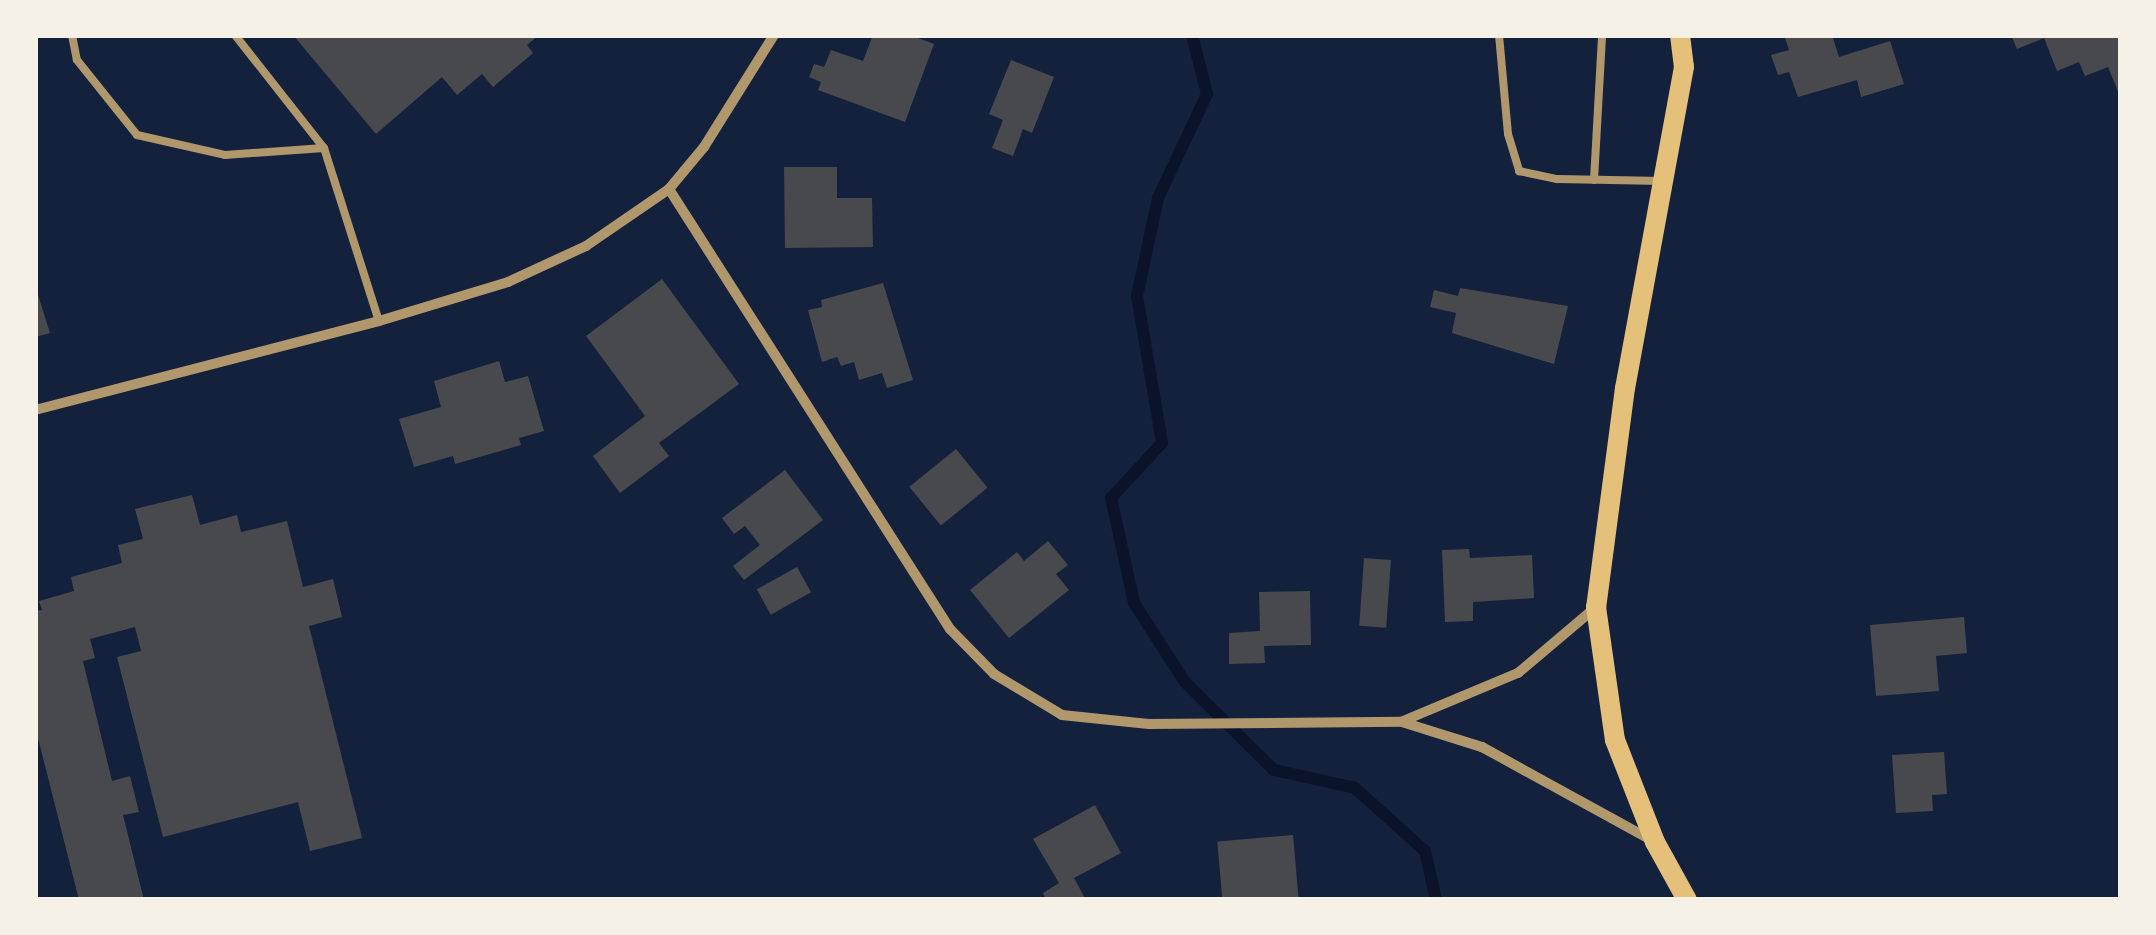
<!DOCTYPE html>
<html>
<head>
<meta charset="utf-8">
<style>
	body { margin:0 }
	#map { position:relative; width:2156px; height:935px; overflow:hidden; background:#14213d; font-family:"Golos Text",sans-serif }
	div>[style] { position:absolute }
	.stream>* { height:12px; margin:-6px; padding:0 6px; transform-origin:6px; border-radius:6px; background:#0b132b }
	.building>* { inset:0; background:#48494c; transform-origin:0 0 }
	.service>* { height:8px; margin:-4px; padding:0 4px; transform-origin:4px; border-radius:4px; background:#b1986c }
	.minor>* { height:10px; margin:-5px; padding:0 5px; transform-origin:5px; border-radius:5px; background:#b1986c }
	.secondary>* { height:20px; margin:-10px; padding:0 10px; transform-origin:10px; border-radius:10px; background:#e5c07b }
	span { translate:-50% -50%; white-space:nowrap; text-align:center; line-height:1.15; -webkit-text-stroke:9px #f6f1e7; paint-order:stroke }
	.frame { position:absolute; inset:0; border:38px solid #f6f1e7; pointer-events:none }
</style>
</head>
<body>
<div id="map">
	<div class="stream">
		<i style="left:1192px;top:35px;width:61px;rotate:75.7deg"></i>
		<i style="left:1207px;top:94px;width:115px;rotate:115.2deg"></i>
		<i style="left:1158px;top:198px;width:100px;rotate:102.1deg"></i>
		<i style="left:1137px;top:296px;width:149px;rotate:80.3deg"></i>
		<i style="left:1162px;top:443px;width:75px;rotate:132.8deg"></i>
		<i style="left:1111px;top:498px;width:107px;rotate:77.6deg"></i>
		<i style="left:1134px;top:603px;width:94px;rotate:57.2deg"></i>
		<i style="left:1185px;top:682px;width:125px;rotate:44.7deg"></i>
		<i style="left:1274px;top:770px;width:83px;rotate:12.5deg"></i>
		<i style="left:1355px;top:788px;width:94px;rotate:42deg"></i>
		<i style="left:1425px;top:851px;width:50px;rotate:77.3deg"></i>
	</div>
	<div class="building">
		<i style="clip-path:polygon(293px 35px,539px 35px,527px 45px,533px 53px,493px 87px,482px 74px,457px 95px,442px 77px,376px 134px)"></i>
		<i style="clip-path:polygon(873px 35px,910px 35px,934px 44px,905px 122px,818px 90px,821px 82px,809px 77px,814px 64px,824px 67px,831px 50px,863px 61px)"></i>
		<i style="clip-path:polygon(1784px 35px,1832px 35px,1839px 57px,1890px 41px,1904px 84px,1861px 97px,1857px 80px,1798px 97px,1789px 72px,1778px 75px,1771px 55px,1789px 50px)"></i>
		<i style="clip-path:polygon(2011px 35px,2121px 35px,2121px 99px,2108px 67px,2085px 76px,2079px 62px,2057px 71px,2044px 38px,2017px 49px)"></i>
		<i style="clip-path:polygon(1011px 60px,1054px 77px,1032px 133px,1023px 129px,1013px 156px,992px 148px,1003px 120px,989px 114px)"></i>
		<i style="clip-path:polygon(784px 167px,837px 167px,837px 198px,872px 198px,873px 247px,785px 248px)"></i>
		<i style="clip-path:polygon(662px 279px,739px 384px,659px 443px,669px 456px,620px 493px,593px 456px,645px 416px,586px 336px)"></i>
		<i style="clip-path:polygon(883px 283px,913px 380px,887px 388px,882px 373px,859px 380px,854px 362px,841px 366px,837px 357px,822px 362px,808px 310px,822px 307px,821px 300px)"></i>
		<i style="clip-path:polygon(35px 285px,50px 333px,35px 337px)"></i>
		<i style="clip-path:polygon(1460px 288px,1568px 306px,1554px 364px,1452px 333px,1456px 313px,1430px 307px,1434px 290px,1458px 296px)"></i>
		<i style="clip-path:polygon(499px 361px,505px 382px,528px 376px,544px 431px,519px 438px,521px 445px,455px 464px,453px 456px,414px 467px,399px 419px,441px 407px,434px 381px)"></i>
		<i style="left:956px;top:449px;width:50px;height:60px;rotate:51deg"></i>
		<i style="clip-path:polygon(785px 470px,823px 520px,744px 580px,733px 566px,760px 545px,745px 526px,734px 534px,722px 518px)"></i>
		<i style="clip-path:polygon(192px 495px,200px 525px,237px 515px,241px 532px,287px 521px,303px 587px,333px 579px,342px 617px,309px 626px,362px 838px,310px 851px,298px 802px,163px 837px,117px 657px,141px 651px,135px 627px,90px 639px,95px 658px,83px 661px,112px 781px,130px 776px,139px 812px,123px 815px,144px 900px,79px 900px,35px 726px,35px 611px,42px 610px,39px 601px,74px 591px,71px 577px,122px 563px,118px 545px,143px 539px,135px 509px)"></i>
		<i style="clip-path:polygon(1048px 541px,1068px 565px,1056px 574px,1069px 590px,1009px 638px,970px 590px,1017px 552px,1024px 561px)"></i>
		<i style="clip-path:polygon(1469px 549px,1470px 558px,1532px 555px,1534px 598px,1473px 602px,1473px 621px,1445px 622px,1442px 550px)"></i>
		<i style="left:1364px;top:558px;width:27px;height:68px;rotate:4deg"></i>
		<i style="left:797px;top:567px;width:29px;height:46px;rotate:61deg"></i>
		<i style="clip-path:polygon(1310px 591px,1311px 645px,1264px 646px,1265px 663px,1229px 664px,1229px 633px,1260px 631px,1259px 592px)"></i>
		<i style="clip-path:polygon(1964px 617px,1967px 653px,1936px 656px,1939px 691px,1876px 696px,1870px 625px)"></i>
		<i style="clip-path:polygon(1944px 752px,1947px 794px,1932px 795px,1933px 811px,1896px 813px,1892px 755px)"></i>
		<i style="clip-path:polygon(1095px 805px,1121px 853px,1074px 878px,1086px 900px,1046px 900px,1043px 893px,1059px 883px,1033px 839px)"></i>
		<i style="left:1293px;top:835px;width:65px;height:76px;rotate:85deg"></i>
	</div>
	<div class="service">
		<i style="left:72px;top:35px;width:25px;rotate:79deg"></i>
		<i style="left:77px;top:60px;width:96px;rotate:51.3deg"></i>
		<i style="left:137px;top:135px;width:90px;rotate:12.8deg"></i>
		<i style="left:225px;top:155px;width:99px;rotate:-4deg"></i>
		<i style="left:235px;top:35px;width:144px;rotate:51.8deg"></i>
		<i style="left:324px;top:148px;width:182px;rotate:72.4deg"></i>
		<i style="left:1499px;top:35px;width:99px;rotate:84.8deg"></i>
		<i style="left:1508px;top:134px;width:39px;rotate:73deg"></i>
		<i style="left:1519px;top:171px;width:39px;rotate:12deg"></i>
		<i style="left:1557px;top:179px;width:106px;rotate:1.1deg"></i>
		<i style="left:1594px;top:180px;width:145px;rotate:-86.8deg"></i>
	</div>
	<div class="minor">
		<i style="left:669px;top:189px;width:522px;rotate:57.44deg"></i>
		<i style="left:950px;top:629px;width:63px;rotate:45.6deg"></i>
		<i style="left:994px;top:674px;width:79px;rotate:31.1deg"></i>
		<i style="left:1062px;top:715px;width:87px;rotate:5.9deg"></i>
		<i style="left:1149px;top:724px;width:253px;rotate:-0.5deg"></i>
		<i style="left:1402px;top:722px;width:84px;rotate:17.4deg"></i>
		<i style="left:1482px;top:747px;width:195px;rotate:28.8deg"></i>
		<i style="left:35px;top:410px;width:355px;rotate:-14.5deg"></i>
		<i style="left:379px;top:321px;width:135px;rotate:-16.8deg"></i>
		<i style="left:508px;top:282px;width:86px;rotate:-24.8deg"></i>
		<i style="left:586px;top:246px;width:101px;rotate:-34.5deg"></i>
		<i style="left:669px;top:189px;width:55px;rotate:-50.2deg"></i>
		<i style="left:704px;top:147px;width:132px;rotate:-58deg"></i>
		<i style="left:1403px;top:721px;width:125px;rotate:-22.7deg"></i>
		<i style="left:1518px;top:673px;width:102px;rotate:-40.2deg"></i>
	</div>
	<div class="secondary">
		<i style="left:1680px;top:35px;width:32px;rotate:83deg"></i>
		<i style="left:1684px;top:67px;width:326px;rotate:100.4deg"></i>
		<i style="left:1625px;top:388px;width:221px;rotate:97.5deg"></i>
		<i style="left:1596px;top:607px;width:134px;rotate:81.9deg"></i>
		<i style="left:1615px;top:740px;width:110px;rotate:68.6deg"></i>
		<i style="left:1655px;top:842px;width:66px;rotate:61.1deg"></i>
	</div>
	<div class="frame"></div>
</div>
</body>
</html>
